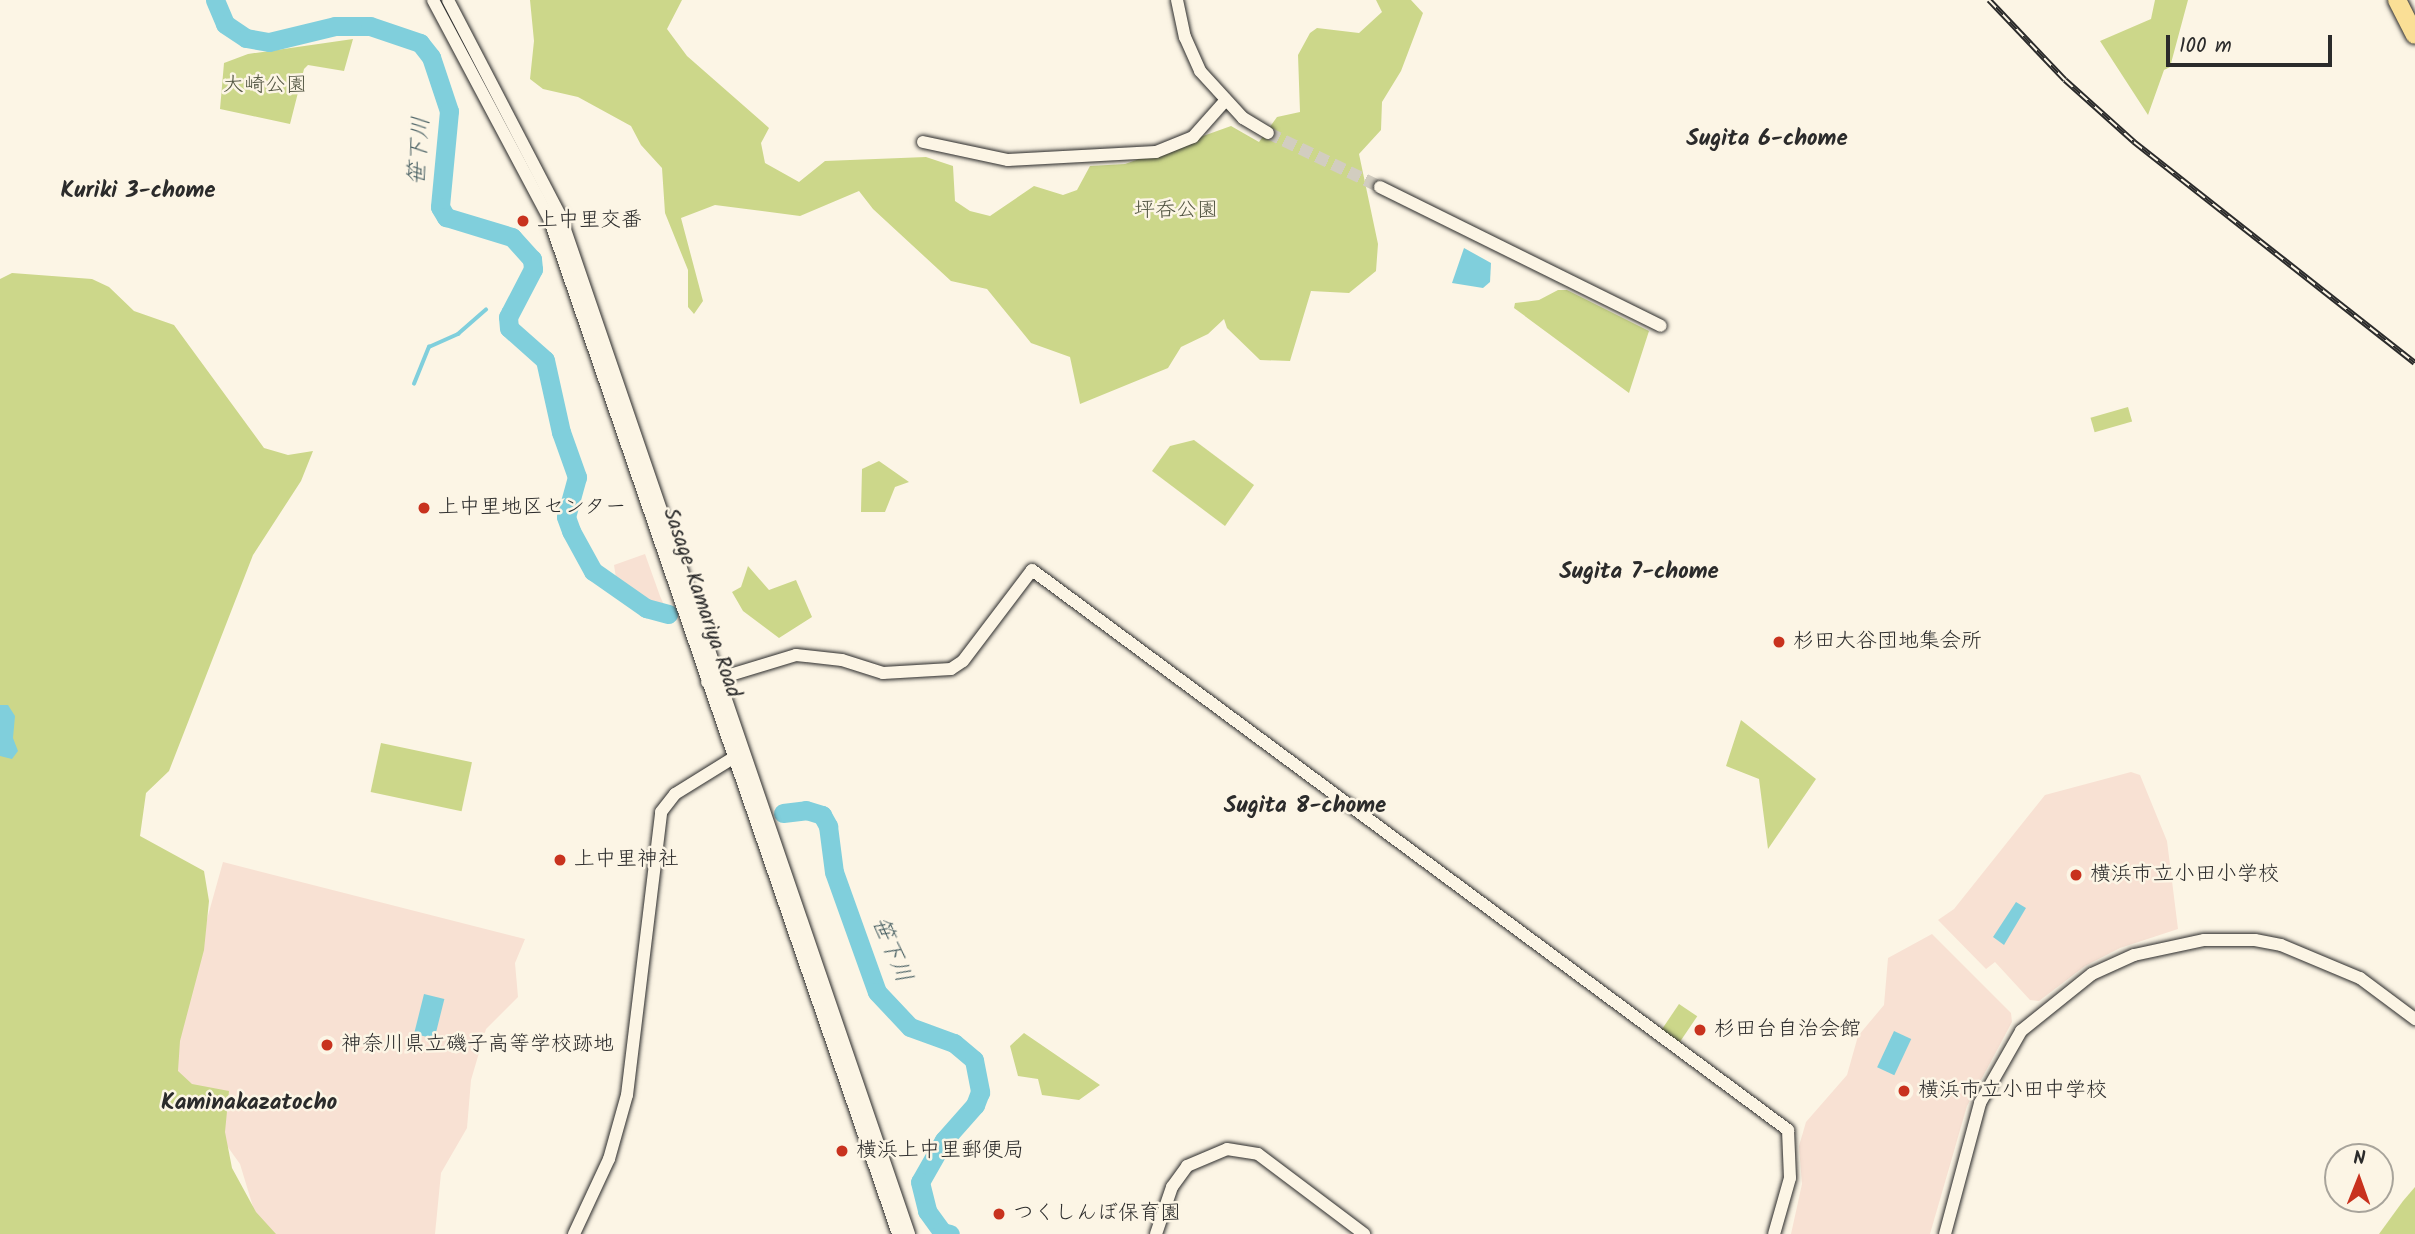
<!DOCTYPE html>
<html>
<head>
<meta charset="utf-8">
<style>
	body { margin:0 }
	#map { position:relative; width:2415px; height:1234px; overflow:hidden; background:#fcf5e5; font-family:Kalam,"Klee One",sans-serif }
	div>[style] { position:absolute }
	.built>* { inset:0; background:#f8e1d3 }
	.green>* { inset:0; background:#ccd78a; transform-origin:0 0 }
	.water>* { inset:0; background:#80cfdc; transform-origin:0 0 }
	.stream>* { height:3.5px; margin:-1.75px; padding:0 1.75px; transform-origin:1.75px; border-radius:1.75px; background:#80cfdc }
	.river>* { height:19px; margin:-9.5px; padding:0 9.5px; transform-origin:9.5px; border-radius:9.5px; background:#80cfdc }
	.minor-tunnel>* { height:12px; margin-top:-6px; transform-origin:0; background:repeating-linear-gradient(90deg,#d2cdc0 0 12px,transparent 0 18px) }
	.roads { filter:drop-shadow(0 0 2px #2b2b2b) drop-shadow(0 0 2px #2b2b2b) }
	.minor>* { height:12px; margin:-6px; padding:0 6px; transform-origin:6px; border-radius:6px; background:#fcf5e5 }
	.highway>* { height:18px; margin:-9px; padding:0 9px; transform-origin:9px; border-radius:9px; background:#fadf96 }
	.rail>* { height:6px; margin-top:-3px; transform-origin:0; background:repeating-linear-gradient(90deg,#fcf5e5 0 10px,#2b2b2b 0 20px); box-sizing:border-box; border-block:2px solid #2b2b2b }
	.dots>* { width:19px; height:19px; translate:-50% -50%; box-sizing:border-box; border:4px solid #fcf5e5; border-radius:50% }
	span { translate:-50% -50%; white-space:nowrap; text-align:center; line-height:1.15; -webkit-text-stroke:5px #fcf5e5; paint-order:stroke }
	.park-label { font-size:21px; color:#535643 }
	.poi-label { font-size:21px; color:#2b2b2b }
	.left { translate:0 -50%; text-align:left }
	.street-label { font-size:21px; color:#2b2b2b }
	.neighbourhood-label { font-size:23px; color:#2b2b2b; font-weight:700 }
	.water-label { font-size:23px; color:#445c60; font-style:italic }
	.north { position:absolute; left:2324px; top:1143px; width:70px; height:70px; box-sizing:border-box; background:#fcf5e5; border:2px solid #a8a49b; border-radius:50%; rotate:1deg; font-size:19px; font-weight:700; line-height:28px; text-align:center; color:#2b2b2b }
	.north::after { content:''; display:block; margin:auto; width:24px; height:32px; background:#c8321e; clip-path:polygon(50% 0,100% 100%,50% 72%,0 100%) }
	.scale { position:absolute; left:2166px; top:35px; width:166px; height:32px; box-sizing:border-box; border:4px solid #2b2b2b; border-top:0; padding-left:9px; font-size:21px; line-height:24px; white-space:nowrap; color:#2b2b2b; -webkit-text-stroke:5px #fcf5e5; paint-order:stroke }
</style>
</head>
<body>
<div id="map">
	<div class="built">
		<i style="clip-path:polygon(645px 554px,660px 596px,664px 605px,641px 598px,616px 578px,614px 565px)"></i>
		<i style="clip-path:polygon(2131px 772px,2140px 775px,2167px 841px,2178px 929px,2120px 948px,2085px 966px,2039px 1001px,2030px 1000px,1995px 962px,1986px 969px,1938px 920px,1954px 909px,2045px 795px)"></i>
		<i style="clip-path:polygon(223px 862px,525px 939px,515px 963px,518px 997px,486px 1029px,471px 1080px,467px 1128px,441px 1173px,435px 1234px,272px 1234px,260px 1230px,240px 1164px,167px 1062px)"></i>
		<i style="clip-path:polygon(1932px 934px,2011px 1013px,2012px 1022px,1967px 1106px,1930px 1234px,1791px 1234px,1802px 1184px,1799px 1146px,1806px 1122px,1847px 1075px,1858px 1036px,1884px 1005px,1888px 958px)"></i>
	</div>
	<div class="green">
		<i style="clip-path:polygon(530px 0,682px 0,667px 29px,687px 56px,769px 128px,761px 143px,765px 163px,799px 182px,825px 161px,926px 157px,953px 166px,955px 201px,970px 211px,990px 216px,1034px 186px,1063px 195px,1077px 190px,1090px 166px,1125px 164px,1231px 126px,1259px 142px,1277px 117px,1300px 112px,1298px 55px,1310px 33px,1317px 28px,1359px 33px,1382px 12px,1376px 0,1411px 0,1423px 13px,1401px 71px,1382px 102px,1381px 130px,1359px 154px,1378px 244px,1376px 271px,1349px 293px,1311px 291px,1290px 361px,1260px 360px,1227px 328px,1224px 319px,1208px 334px,1181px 347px,1168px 368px,1080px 404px,1070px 357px,1031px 343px,987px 289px,951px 281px,873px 209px,859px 191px,800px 216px,715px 205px,681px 218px,703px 301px,694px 314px,688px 307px,688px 270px,665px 213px,662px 168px,641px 145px,631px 126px,578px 97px,543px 89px,530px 79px,534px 41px)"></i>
		<i style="clip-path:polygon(2155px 0,2188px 0,2170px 67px,2164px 70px,2148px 115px,2100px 41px,2151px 19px)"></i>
		<i style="clip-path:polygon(353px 39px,344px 71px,308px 65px,304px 69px,290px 124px,220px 109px,224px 63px,248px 54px)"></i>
		<i style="clip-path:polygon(12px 273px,92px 279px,109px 287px,134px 311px,174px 325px,264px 448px,288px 455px,313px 451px,301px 481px,253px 555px,169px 771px,146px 793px,140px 836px,204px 871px,209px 901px,204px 950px,180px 1041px,178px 1071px,192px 1084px,229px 1091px,225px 1132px,232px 1168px,256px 1212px,276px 1234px,0 1234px,0 279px)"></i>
		<i style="clip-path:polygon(1558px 290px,1567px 290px,1649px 331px,1629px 393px,1514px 308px,1515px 303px,1539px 300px)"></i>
		<i style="left:2128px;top:407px;width:15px;height:39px;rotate:74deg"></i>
		<i style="clip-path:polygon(1194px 440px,1254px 485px,1225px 526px,1152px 471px,1170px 446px)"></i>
		<i style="clip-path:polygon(879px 461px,909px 482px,895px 487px,885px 512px,861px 512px,862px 469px)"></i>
		<i style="clip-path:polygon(748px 566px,769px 590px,796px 580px,812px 617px,779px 638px,743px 611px,732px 592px,741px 587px)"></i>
		<i style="clip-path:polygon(1741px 720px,1816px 779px,1768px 849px,1759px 779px,1726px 766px)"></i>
		<i style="left:381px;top:743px;width:93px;height:50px;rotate:12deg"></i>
		<i style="left:1679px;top:1004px;width:22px;height:32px;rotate:34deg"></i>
		<i style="clip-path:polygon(1024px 1033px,1100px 1085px,1079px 1100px,1042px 1095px,1038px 1079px,1018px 1076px,1010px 1046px)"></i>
		<i style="clip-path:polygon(2415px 1187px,2415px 1234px,2379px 1234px,2403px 1201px)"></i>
	</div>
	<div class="water">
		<i style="clip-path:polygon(1464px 248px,1491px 263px,1490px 282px,1483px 288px,1452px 283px)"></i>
		<i style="clip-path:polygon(0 705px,8px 705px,15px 716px,13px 738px,18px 751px,12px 759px,0 756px)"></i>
		<i style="clip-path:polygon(2016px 902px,2026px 908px,2004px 945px,1993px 937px)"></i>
		<i style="left:424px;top:994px;width:21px;height:41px;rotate:14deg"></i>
		<i style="left:1894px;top:1031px;width:19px;height:40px;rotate:25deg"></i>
	</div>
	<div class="stream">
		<i style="left:504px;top:310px;width:5px;rotate:11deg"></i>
		<i style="left:414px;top:384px;width:40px;rotate:-68deg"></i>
		<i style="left:429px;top:347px;width:32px;rotate:-24deg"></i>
		<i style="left:458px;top:334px;width:37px;rotate:-41deg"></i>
	</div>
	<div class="river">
		<i style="left:215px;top:0;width:26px;rotate:67deg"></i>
		<i style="left:225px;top:24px;width:25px;rotate:34deg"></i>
		<i style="left:246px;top:38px;width:23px;rotate:10deg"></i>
		<i style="left:269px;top:42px;width:68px;rotate:-13.6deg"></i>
		<i style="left:335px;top:26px;width:35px"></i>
		<i style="left:370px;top:26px;width:53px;rotate:18.8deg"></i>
		<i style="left:420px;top:43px;width:18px;rotate:52deg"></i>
		<i style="left:431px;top:57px;width:57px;rotate:71.6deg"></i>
		<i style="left:449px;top:111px;width:96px;rotate:95.4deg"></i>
		<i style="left:440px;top:207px;width:12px;rotate:59deg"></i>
		<i style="left:446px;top:217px;width:69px;rotate:16.9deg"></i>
		<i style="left:512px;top:237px;width:30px;rotate:48deg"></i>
		<i style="left:532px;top:259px;width:10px;rotate:84deg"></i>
		<i style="left:533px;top:269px;width:54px;rotate:117.5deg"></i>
		<i style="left:508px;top:317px;width:11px;rotate:85deg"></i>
		<i style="left:509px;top:328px;width:48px;rotate:41.6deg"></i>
		<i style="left:545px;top:360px;width:74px;rotate:77.5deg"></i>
		<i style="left:561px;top:432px;width:48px;rotate:70.4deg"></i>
		<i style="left:577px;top:477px;width:41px;rotate:105.4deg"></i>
		<i style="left:566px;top:517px;width:15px;rotate:70deg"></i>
		<i style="left:571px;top:531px;width:46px;rotate:61.2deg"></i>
		<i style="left:593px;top:571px;width:65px;rotate:34.9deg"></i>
		<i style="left:646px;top:608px;width:23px;rotate:15deg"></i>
		<i style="left:783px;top:813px;width:23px;rotate:-7deg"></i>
		<i style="left:806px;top:810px;width:17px;rotate:17deg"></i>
		<i style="left:822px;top:815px;width:13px;rotate:61deg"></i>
		<i style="left:828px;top:826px;width:46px;rotate:82.6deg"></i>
		<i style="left:834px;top:872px;width:127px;rotate:70.3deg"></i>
		<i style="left:877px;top:992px;width:48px;rotate:46.7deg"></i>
		<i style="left:910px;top:1027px;width:47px;rotate:20deg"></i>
		<i style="left:954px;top:1043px;width:26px;rotate:40deg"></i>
		<i style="left:974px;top:1060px;width:33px;rotate:79deg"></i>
		<i style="left:980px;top:1092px;width:14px;rotate:111deg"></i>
		<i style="left:975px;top:1105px;width:47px;rotate:131.5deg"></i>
		<i style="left:944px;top:1140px;width:48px;rotate:119.7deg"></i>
		<i style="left:920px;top:1182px;width:30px;rotate:76deg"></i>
		<i style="left:927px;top:1211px;width:26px;rotate:54deg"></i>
		<i style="left:942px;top:1232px;width:8px;rotate:14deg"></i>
	</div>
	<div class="minor-tunnel">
		<i style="left:1268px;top:133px;width:124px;rotate:25.7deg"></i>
	</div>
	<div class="roads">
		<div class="minor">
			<i style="left:433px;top:0;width:247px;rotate:62deg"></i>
			<i style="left:549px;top:218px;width:1074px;rotate:71.04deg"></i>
			<i style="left:448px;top:0;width:242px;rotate:62.5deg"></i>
			<i style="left:560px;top:215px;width:1077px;rotate:71.09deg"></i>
			<i style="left:1177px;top:0;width:38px;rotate:78deg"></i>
			<i style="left:1185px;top:37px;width:37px;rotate:66deg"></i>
			<i style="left:1200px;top:71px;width:64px;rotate:47.5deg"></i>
			<i style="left:1243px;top:118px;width:29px;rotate:31deg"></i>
			<i style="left:923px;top:142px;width:87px;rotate:12deg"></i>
			<i style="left:1008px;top:160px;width:148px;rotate:-3.1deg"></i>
			<i style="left:1156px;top:152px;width:40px;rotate:-22deg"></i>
			<i style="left:1193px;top:137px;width:48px;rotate:-48.4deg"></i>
			<i style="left:1380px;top:187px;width:313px;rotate:26.3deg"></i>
			<i style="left:707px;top:682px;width:93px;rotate:-16.9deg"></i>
			<i style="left:796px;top:655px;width:46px;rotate:6.2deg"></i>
			<i style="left:842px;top:660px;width:43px;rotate:17.6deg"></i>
			<i style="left:883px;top:673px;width:68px;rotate:-3.4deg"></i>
			<i style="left:951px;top:669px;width:14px;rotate:-34deg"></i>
			<i style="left:963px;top:661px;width:114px;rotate:-52.8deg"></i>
			<i style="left:1032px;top:570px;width:941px;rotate:36.53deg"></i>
			<i style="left:1788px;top:1130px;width:48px;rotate:87.6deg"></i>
			<i style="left:1790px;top:1178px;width:58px;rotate:105.9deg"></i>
			<i style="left:574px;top:1234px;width:83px;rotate:-65deg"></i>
			<i style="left:609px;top:1159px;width:66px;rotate:-74.3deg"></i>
			<i style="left:627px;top:1095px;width:285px;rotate:-83.1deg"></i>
			<i style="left:661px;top:812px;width:23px;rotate:-52deg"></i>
			<i style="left:675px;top:794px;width:78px;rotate:-31.8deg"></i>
			<i style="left:1156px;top:1234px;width:50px;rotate:-71.2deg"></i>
			<i style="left:1172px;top:1187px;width:26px;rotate:-54deg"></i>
			<i style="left:1187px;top:1166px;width:43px;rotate:-23deg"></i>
			<i style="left:1227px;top:1149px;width:31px;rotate:9deg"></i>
			<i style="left:1258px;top:1154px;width:133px;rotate:37deg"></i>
			<i style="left:1945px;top:1234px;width:136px;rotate:-75deg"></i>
			<i style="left:1980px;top:1103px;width:83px;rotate:-60.3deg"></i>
			<i style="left:2021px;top:1031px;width:91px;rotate:-38.8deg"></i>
			<i style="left:2092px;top:974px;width:46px;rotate:-24.3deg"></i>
			<i style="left:2134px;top:955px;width:72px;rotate:-12.1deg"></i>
			<i style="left:2204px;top:940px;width:51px"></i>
			<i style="left:2255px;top:940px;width:26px;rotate:11deg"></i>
			<i style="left:2281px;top:945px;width:86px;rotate:22.7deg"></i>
			<i style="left:2360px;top:978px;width:69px;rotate:36.7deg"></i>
		</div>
		<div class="highway">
			<i style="left:2397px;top:0;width:39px;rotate:63deg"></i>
		</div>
	</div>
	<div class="rail">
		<i style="left:1989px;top:0;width:110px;rotate:46.5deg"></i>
		<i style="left:2065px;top:80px;width:93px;rotate:41.9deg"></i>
		<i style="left:2134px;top:142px;width:357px;rotate:38.2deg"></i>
	</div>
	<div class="dots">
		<i style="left:523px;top:221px;background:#c8321e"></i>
		<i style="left:424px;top:508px;background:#c8321e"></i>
		<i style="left:1779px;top:642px;background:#c8321e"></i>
		<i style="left:560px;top:860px;background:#c8321e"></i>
		<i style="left:2076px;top:875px;background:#c8321e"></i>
		<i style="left:1700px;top:1030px;background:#c8321e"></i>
		<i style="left:327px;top:1045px;background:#c8321e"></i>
		<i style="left:1904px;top:1091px;background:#c8321e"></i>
		<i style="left:842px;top:1151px;background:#c8321e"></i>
		<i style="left:999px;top:1214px;background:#c8321e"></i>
	</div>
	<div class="park-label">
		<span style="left:265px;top:86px">大崎公園</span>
		<span style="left:1176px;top:211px">坪呑公園</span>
	</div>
	<div class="poi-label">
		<span class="left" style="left:537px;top:221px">上中里交番</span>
		<span class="left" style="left:438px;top:508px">上中里地区センター</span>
		<span class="left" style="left:1793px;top:642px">杉田大谷団地集会所</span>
		<span class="left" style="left:574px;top:860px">上中里神社</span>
		<span class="left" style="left:2090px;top:875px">横浜市立小田小学校</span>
		<span class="left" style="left:1714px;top:1030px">杉田台自治会館</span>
		<span class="left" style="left:341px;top:1045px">神奈川県立磯子高等学校跡地</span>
		<span class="left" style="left:1918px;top:1091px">横浜市立小田中学校</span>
		<span class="left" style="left:856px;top:1151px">横浜上中里郵便局</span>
		<span class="left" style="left:1013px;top:1214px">つくしんぼ保育園</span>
	</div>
	<div class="street-label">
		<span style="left:701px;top:603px;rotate:71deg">Sasage Kamariya Road</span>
	</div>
	<div class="neighbourhood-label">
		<span style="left:1767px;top:139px">Sugita 6-chome</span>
		<span style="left:138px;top:191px">Kuriki 3-chome</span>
		<span style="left:1639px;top:572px">Sugita 7-chome</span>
		<span style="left:1305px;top:806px">Sugita 8-chome</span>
		<span style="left:249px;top:1103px">Kaminakazatocho</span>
	</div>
	<div class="water-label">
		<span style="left:420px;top:151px;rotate:-86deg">笹下川</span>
		<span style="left:891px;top:950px;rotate:67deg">笹下川</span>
	</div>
	<div class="north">N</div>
	<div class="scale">100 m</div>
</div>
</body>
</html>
